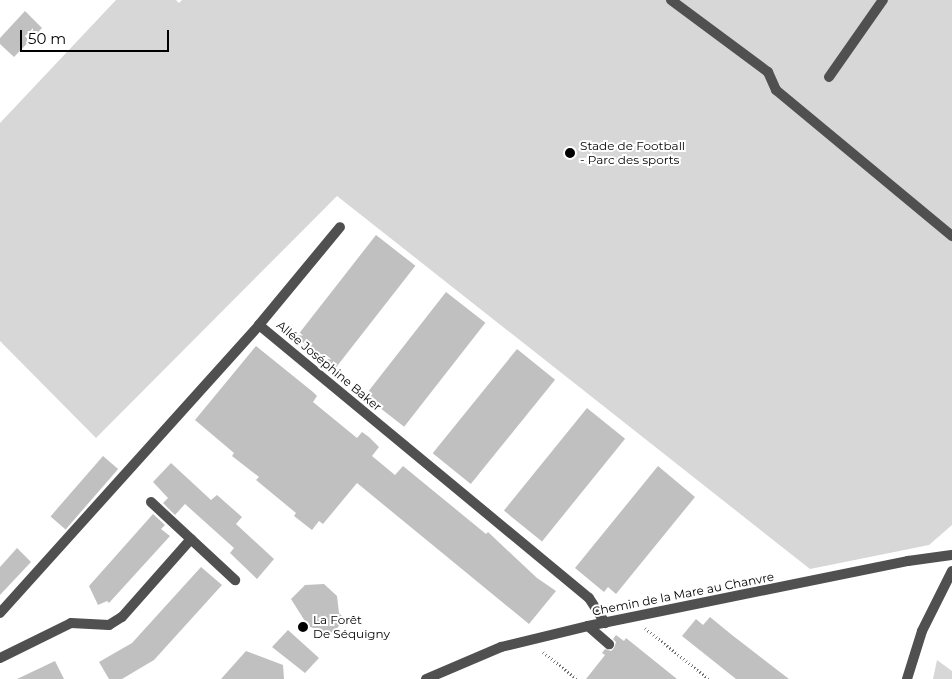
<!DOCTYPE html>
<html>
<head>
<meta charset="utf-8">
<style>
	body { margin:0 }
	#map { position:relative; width:952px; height:679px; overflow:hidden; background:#fff; font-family:Montserrat,sans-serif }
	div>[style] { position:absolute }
	.green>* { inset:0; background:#d7d7d7 }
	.building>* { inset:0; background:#c0c0c0; transform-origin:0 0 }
	.path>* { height:3px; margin-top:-1.5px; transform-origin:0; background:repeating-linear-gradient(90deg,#727272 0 1px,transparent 0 3.5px) }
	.lane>* { height:10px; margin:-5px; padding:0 5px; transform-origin:5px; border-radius:5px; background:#505050 }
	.street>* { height:10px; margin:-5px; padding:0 5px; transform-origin:5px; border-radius:5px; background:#505050 }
	.dots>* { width:14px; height:14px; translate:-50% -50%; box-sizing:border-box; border:2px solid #fff; border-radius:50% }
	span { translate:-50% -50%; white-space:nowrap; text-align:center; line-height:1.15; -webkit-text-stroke:4px #fff; paint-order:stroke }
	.poi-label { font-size:12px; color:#000 }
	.left { translate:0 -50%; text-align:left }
	.street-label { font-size:12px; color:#000 }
	.scale { position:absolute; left:20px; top:30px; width:149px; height:22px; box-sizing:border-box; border:2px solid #000; border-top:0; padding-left:6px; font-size:15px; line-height:18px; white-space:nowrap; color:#000; -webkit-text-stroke:4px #fff; paint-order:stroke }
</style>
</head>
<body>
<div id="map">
	<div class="green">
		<i style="clip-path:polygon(116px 0,176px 0,179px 3px,182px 0,952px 0,952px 525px,929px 545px,810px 569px,337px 196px,96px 438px,0 341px,0 123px)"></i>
		<i style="clip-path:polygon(937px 660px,952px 671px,952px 679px,933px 679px)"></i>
	</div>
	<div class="building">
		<i style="clip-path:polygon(25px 11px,42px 28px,14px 57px,0 44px,0 38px)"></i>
		<i style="left:376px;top:235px;width:50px;height:132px;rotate:38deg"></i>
		<i style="left:446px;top:292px;width:50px;height:132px;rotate:38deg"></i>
		<i style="clip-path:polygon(256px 346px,313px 392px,317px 396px,313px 402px,357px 438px,362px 432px,369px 437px,379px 447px,372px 456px,395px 475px,403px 466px,486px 534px,488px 532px,537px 578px,556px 591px,529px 624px,357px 483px,323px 524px,319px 521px,312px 530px,294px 516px,296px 513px,256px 480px,259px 477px,232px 456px,234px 453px,195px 420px)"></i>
		<i style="left:517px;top:349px;width:49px;height:134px;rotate:39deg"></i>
		<i style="left:587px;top:408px;width:49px;height:132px;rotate:39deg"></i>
		<i style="left:103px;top:456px;width:20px;height:80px;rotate:41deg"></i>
		<i style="clip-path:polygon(171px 463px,211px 500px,217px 495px,242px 517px,236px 524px,274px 559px,257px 579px,230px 553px,234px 548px,185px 504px,175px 515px,163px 503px,168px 498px,153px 482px)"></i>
		<i style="clip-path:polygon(658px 466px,695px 497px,616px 594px,608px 587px,604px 592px,575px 568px)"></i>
		<i style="clip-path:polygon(153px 514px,165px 525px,161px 529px,170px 536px,109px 603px,107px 601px,98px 605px,89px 586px)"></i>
		<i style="clip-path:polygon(17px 548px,31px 562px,0 595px,0 567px)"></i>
		<i style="clip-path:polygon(201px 567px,222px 585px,154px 660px,122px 679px,109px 679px,99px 662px,132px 643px)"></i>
		<i style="clip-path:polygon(324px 584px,337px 596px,339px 613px,345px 619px,331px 635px,308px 626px,291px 599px,305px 585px)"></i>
		<i style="clip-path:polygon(710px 617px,732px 635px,789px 679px,736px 679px,682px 636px,696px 619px,703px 625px)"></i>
		<i style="clip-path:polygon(288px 630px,319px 658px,305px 673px,272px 647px)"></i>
		<i style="clip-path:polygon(616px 635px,624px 641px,626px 638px,677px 679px,586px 679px,605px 655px,602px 653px,605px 649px,611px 651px,614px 648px,616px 642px,613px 639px)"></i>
		<i style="clip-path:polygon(246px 651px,283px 665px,284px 679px,221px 679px)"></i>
		<i style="clip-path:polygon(55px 661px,64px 679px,17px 679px)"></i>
	</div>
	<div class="path">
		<i style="left:645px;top:628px;width:82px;rotate:38.6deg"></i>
		<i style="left:543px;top:652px;width:43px;rotate:38.5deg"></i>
	</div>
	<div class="lane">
		<i style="left:671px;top:0;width:121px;rotate:36.6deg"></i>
		<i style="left:768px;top:72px;width:20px;rotate:66deg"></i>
		<i style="left:776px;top:90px;width:229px;rotate:39.7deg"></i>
		<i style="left:829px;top:77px;width:94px;rotate:-55deg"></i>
		<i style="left:259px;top:325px;width:127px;rotate:-50.4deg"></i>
		<i style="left:0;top:613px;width:387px;rotate:-48deg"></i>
		<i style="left:259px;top:325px;width:428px;rotate:39.6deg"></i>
		<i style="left:589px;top:598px;width:30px;rotate:57deg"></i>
		<i style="left:588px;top:626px;width:28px;rotate:41deg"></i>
	</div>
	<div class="street">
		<i style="left:151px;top:502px;width:115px;rotate:42.9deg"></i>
		<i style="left:0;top:658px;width:79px;rotate:-26.2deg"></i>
		<i style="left:71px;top:623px;width:38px;rotate:3deg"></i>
		<i style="left:109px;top:625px;width:15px;rotate:-32deg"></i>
		<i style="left:122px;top:617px;width:104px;rotate:-48.5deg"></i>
		<i style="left:426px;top:679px;width:82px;rotate:-23.1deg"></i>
		<i style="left:501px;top:647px;width:89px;rotate:-13.6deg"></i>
		<i style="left:588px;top:626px;width:327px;rotate:-11.5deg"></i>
		<i style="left:908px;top:561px;width:44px;rotate:-7.8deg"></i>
		<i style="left:907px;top:679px;width:50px;rotate:-72.6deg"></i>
		<i style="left:922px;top:631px;width:67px;rotate:-63.4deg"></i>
	</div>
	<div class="dots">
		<i style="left:570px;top:153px;background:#000"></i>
		<i style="left:303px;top:627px;background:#000"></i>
	</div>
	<div class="poi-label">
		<span class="left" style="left:580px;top:153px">Stade de Football<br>- Parc des sports</span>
		<span class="left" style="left:313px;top:627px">La Forêt<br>De Séquigny</span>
	</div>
	<div class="street-label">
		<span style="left:329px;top:366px;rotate:40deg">Allée Joséphine Baker</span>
		<span style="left:683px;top:594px;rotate:-11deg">Chemin de la Mare au Chanvre</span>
	</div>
	<div class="scale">50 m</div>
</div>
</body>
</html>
